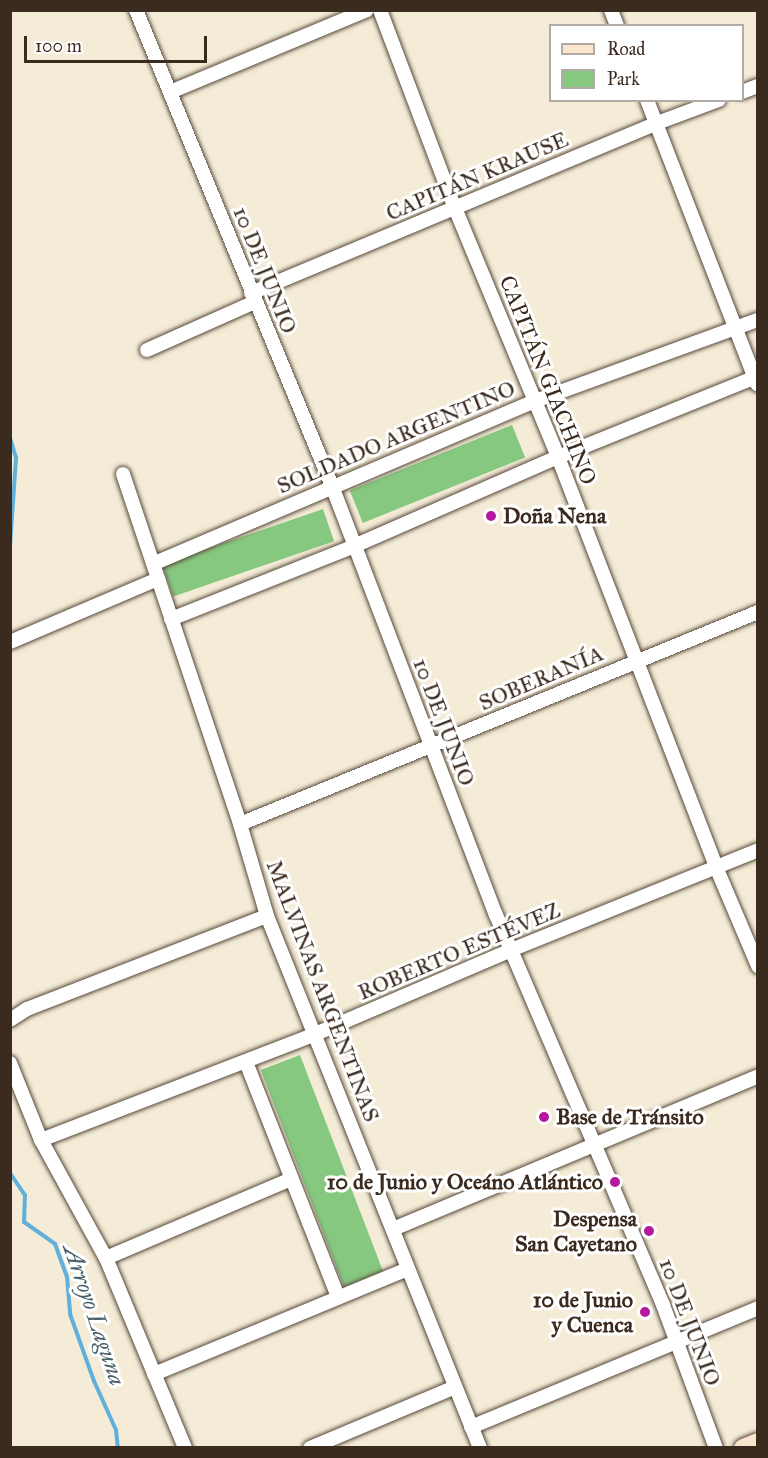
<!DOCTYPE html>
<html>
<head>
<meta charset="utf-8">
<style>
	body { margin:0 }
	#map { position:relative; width:768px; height:1458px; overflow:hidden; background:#f4ecd7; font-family:"IM FELL Great Primer",serif }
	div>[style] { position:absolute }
	.green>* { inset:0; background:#87c881; transform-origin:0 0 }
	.stream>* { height:4px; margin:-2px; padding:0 2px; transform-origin:2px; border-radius:2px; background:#61b0db }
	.roads { filter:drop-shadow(0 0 2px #57473a) drop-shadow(0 0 2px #57473a) }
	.minor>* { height:14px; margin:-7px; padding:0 7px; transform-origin:7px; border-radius:7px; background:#fff }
	.secondary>* { height:18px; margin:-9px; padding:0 9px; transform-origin:9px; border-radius:9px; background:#fce5cf }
	.dots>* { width:16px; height:16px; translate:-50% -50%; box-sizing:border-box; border:3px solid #fff; border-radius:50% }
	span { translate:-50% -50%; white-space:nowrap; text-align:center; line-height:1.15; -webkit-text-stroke:6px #fff; paint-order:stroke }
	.street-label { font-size:22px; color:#3b2a1e }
	.poi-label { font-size:22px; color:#3b2a1e; font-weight:700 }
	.left { translate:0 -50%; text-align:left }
	.right { translate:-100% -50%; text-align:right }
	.water-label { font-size:24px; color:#4a606a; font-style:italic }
	.frame { position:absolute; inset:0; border:12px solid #3b2a1e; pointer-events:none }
	.legend { position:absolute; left:549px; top:24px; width:195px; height:78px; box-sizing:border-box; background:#fff; border:2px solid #b1aaa5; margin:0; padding:8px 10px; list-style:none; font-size:18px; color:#3b2a1e }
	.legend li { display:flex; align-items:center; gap:12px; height:30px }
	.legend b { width:30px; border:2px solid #b1aaa5 }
	.scale { position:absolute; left:24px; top:36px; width:183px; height:27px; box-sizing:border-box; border:3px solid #3b2a1e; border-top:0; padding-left:8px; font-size:18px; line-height:21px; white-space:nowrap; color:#3b2a1e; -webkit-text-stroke:4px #fff; paint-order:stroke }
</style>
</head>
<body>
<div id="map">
	<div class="green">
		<i style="left:512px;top:425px;width:35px;height:175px;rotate:68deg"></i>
		<i style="left:323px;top:509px;width:34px;height:170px;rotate:71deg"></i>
		<i style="left:300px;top:1055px;width:232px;height:42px;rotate:69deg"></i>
	</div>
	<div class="stream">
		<i style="left:10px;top:438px;width:21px;rotate:73deg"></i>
		<i style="left:16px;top:458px;width:89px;rotate:93.9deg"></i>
		<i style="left:10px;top:1173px;width:27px;rotate:56deg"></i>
		<i style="left:25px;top:1195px;width:27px;rotate:92deg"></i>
		<i style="left:24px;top:1222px;width:38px;rotate:35deg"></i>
		<i style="left:55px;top:1244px;width:35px;rotate:70deg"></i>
		<i style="left:67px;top:1277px;width:37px;rotate:85deg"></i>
		<i style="left:70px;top:1314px;width:71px;rotate:70.3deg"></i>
		<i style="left:94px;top:1381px;width:54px;rotate:65.8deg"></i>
		<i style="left:116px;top:1430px;width:18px;rotate:84deg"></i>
	</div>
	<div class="roads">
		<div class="minor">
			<i style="left:136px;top:10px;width:515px;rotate:67.62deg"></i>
			<i style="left:332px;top:486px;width:459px;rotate:69.1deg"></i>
			<i style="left:496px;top:915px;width:424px;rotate:66.8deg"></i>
			<i style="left:663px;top:1305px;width:153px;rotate:69.7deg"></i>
			<i style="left:380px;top:10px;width:212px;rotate:69.3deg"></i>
			<i style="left:455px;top:208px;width:269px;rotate:67.5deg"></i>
			<i style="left:558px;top:457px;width:439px;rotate:68.9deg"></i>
			<i style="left:716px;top:867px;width:108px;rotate:67deg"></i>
			<i style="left:611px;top:10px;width:17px;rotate:69deg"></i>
			<i style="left:170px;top:92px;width:213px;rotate:-22.6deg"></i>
			<i style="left:742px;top:92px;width:17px;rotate:-21deg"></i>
			<i style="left:647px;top:100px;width:305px;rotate:68.8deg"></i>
			<i style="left:251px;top:293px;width:440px;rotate:-22.7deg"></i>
			<i style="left:657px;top:123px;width:66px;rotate:-20.4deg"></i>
			<i style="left:147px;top:350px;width:118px;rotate:-24deg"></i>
			<i style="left:123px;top:474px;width:369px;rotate:71.5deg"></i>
			<i style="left:240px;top:824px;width:96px;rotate:73.6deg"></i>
			<i style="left:267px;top:916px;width:573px;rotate:68.18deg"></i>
			<i style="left:155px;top:563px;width:413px;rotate:-23.1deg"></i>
			<i style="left:535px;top:401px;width:237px;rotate:-20deg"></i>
			<i style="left:171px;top:619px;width:197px;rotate:-21.7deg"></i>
			<i style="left:354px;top:546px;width:223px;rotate:-23.6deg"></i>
			<i style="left:558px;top:457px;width:216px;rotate:-22deg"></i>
			<i style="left:10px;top:642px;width:161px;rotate:-23.1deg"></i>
			<i style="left:240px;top:824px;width:560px;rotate:-22.26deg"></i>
			<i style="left:10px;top:1020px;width:20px;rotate:-33deg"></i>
			<i style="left:27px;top:1009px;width:257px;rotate:-21.2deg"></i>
			<i style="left:246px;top:1062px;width:252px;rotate:68.6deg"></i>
			<i style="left:10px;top:1063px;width:83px;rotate:68.1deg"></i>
			<i style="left:41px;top:1140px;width:135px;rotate:61.2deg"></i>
			<i style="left:106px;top:1258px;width:206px;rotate:67.4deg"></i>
			<i style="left:41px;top:1140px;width:292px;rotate:-21.1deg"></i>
			<i style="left:313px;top:1035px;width:215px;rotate:-23.2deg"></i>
			<i style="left:511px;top:950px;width:266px;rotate:-22deg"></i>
			<i style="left:393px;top:1229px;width:396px;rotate:-22.7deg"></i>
			<i style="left:106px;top:1258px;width:201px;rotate:-23.1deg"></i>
			<i style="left:154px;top:1374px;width:274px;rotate:-22.5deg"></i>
			<i style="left:471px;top:1427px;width:311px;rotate:-22.5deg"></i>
			<i style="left:310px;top:1448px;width:157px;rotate:-22.8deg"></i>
		</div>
		<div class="secondary">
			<i style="left:743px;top:1448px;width:16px;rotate:-22deg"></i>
		</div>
	</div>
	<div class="dots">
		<i style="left:491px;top:516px;background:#b5179e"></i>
		<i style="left:544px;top:1117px;background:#b5179e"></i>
		<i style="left:615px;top:1182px;background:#b5179e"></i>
		<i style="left:649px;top:1231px;background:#b5179e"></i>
		<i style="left:645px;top:1312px;background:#b5179e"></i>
	</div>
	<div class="street-label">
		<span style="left:477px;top:176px;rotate:-23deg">CAPITÁN KRAUSE</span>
		<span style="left:265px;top:270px;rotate:68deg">10 DE JUNIO</span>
		<span style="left:548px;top:380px;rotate:68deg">CAPITÁN GIACHINO</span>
		<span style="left:396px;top:437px;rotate:-23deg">SOLDADO ARGENTINO</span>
		<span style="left:541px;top:678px;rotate:-23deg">SOBERANÍA</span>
		<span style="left:444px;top:722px;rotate:69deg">10 DE JUNIO</span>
		<span style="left:459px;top:951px;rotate:-23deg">ROBERTO ESTÉVEZ</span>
		<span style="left:323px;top:991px;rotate:69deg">MALVINAS ARGENTINAS</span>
		<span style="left:690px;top:1322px;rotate:69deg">10 DE JUNIO</span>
	</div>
	<div class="poi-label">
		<span class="left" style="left:503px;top:516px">Doña Nena</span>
		<span class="left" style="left:556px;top:1117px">Base de Tránsito</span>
		<span class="right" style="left:603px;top:1182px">10 de Junio y Oceáno Atlántico</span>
		<span class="right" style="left:637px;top:1231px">Despensa<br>San Cayetano</span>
		<span class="right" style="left:633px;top:1312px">10 de Junio<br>y Cuenca</span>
	</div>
	<div class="water-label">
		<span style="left:94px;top:1315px;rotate:71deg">Arroyo Laguna</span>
	</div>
	<div class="frame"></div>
	<ul class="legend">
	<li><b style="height:8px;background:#fce5cf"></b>Road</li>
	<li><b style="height:16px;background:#87c881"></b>Park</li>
	</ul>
	<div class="scale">100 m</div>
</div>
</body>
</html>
